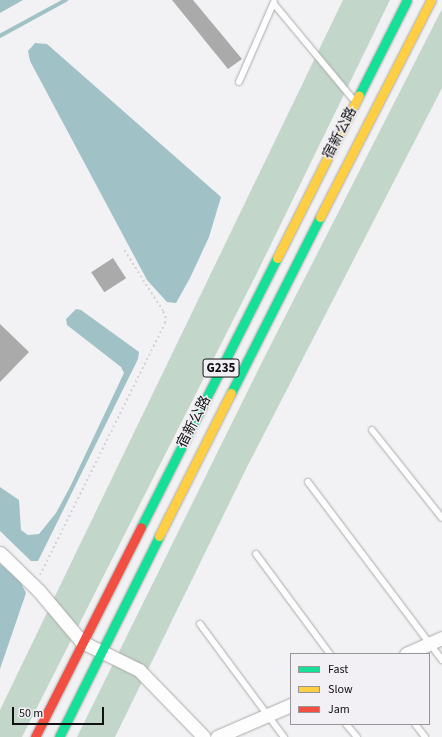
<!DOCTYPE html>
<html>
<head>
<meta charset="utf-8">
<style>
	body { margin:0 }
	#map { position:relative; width:442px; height:737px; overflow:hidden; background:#f2f1f3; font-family:"Source Sans 3","Noto Sans SC",sans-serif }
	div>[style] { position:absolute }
	.forest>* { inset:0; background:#c2d6ca }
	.water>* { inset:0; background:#a0c2c6 }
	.stream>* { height:3.5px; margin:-1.75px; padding:0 1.75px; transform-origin:1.75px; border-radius:1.75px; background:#a0c2c6 }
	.building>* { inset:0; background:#aaaaab; transform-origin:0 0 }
	.path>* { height:2px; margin-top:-1px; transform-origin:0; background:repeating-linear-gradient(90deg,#d3d2d4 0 2px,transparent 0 5px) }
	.roads { filter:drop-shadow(0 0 1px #aaaaac) drop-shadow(0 0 1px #aaaaac) }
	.lane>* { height:6px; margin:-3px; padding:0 3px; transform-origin:3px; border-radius:3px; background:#fdfdfd }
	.street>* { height:13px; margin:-6.5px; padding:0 6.5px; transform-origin:6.5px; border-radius:6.5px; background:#fdfdfd }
	.fast>* { height:9px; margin:-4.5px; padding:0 4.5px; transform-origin:4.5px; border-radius:4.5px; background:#16e098 }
	.slow>* { height:9px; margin:-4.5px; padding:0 4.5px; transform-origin:4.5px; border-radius:4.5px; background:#ffcf43 }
	.jam>* { height:9px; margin:-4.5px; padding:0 4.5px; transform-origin:4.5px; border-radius:4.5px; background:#f24e42 }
	span { translate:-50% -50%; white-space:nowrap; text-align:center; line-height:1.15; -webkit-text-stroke:3px #f2f0f4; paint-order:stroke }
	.shield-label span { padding:1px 3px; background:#f2f0f4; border:1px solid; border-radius:3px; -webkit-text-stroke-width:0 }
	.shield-label { font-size:13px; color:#111012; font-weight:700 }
	.street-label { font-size:14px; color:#111012 }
	.legend { position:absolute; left:290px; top:653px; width:140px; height:72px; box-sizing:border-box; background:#f2f0f4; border:1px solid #98969a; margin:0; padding:5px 7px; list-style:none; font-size:12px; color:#111012 }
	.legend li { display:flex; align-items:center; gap:8px; height:20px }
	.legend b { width:20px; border:1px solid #98969a }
	.scale { position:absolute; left:12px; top:707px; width:92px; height:18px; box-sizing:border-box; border:2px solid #111012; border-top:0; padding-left:5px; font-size:12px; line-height:14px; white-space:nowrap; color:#111012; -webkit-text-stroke:3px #f2f0f4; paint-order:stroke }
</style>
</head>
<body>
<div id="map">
	<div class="forest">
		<i style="clip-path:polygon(343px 0,390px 0,256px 275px,22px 737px,0 737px,0 710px)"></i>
		<i style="clip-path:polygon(442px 9px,442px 88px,247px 467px,115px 737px,77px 737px,263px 360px)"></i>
	</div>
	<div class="water">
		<i style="clip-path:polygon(0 0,23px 0,0 13px)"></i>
		<i style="clip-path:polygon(35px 43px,47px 44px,221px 197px,209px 237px,190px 278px,176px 303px,167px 302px,147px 280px,30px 61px,28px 51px)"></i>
		<i style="clip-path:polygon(76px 309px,81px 310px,139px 352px,138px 359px,42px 553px,38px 561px,31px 561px,0 531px,0 487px,19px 500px,21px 530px,28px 535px,39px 534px,56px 513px,70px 487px,124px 373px,121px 367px,67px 325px,66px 319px)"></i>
		<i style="clip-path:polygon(0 564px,20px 581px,26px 593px,0 669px)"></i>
	</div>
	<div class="stream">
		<i style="left:0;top:36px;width:75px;rotate:-28.6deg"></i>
	</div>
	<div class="building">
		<i style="clip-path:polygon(172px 0,193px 0,242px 59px,228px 69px)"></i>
		<i style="left:113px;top:258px;width:24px;height:26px;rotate:57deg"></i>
		<i style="clip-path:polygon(0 324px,29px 352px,0 382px)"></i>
	</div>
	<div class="path">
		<i style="left:40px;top:575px;width:281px;rotate:-63.6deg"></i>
		<i style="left:165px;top:323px;width:5px;rotate:-79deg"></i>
		<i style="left:166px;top:318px;width:8px;rotate:-113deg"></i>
		<i style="left:163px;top:311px;width:75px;rotate:-122.4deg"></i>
	</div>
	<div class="roads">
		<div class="lane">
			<i style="left:274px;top:4px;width:122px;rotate:50.3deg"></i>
			<i style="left:239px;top:82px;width:87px;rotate:-66.4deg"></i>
			<i style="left:372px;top:430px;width:112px;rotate:51.5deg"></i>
			<i style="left:308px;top:482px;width:223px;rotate:53deg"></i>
			<i style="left:256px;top:554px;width:124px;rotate:53.5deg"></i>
			<i style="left:200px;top:624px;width:141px;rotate:53.4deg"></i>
			<i style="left:346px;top:724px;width:17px;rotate:50deg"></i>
			<i style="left:415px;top:724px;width:16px;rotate:52deg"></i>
		</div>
		<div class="street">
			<i style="left:0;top:553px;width:54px;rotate:44.3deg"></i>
			<i style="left:39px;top:591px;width:67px;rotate:49.9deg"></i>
			<i style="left:82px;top:642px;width:64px;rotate:26.2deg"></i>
			<i style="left:139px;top:670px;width:93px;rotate:45.9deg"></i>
			<i style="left:406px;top:654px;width:39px;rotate:-24deg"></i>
			<i style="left:217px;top:737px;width:81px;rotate:-23.4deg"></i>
		</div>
		<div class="fast">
			<i style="left:359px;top:95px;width:106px;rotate:-63.2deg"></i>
			<i style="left:231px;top:393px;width:197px;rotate:-63.2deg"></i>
			<i style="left:141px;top:527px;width:301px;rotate:-63.2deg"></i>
			<i style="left:59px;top:737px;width:225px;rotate:-63.5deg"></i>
		</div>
		<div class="slow">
			<i style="left:320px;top:217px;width:244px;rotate:-62.9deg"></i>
			<i style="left:277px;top:258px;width:182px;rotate:-63.3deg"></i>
			<i style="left:159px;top:536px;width:160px;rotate:-63.3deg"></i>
		</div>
		<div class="jam">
			<i style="left:35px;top:737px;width:235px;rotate:-63.2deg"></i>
		</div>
	</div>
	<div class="shield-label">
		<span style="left:221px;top:368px">G235</span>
	</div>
	<div class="street-label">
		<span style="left:340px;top:133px;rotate:-63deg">宿新公路</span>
		<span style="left:194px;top:422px;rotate:-63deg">宿新公路</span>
	</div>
	<ul class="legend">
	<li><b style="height:5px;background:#16e098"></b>Fast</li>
	<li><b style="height:5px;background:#ffcf43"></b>Slow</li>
	<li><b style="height:5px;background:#f24e42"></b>Jam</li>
	</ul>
	<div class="scale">50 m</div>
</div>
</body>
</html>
